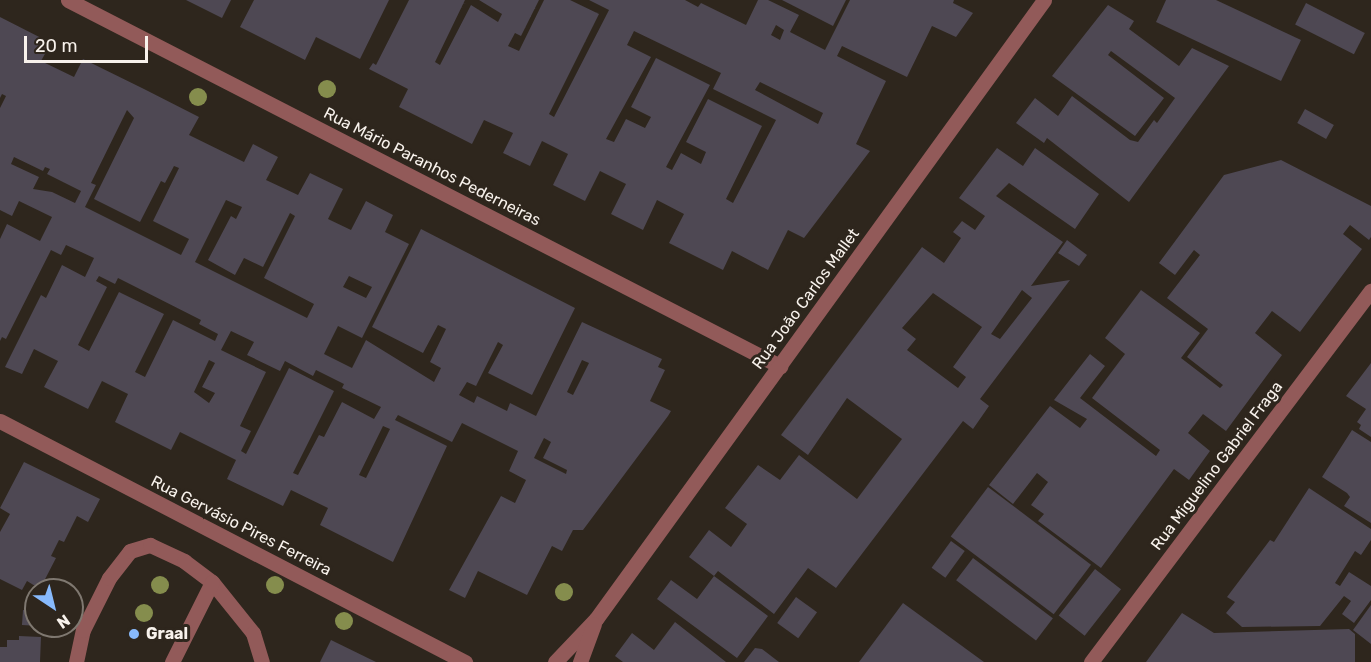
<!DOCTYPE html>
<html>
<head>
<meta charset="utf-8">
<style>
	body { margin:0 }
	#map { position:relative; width:1371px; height:662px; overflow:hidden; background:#2e261d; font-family:Rubik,sans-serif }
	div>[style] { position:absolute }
	.building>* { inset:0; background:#4e4853; transform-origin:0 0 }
	.minor>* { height:15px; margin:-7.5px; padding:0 7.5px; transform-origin:7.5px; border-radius:7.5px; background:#925a59 }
	.trees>* { width:18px; height:18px; margin:-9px; border-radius:50%; background:#858d4d }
	.dots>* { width:16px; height:16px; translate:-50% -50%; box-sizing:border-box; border:3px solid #2e261d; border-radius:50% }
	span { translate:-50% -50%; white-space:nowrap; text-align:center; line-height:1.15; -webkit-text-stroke:6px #2e261d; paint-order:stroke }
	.street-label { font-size:16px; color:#f8f2ec }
	.poi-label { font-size:16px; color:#f8f2ec; font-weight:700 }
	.left { translate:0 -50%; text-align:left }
	.north { position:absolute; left:24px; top:578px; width:60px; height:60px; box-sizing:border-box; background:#2e261d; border:2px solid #7f7870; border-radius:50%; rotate:145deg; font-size:16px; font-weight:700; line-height:24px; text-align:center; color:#f8f2ec }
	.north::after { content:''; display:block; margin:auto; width:21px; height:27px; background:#88bafc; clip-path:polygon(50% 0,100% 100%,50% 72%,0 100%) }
	.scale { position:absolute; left:24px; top:36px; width:124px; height:27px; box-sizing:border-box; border:3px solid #f8f2ec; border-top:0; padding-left:8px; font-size:18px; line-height:21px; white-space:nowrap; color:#f8f2ec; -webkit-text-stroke:4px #2e261d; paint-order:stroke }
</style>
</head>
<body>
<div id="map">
	<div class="building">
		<i style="clip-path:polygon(186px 0,231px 0,222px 18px)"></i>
		<i style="clip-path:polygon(254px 0,389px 0,360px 59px,316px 37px,305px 60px,240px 27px)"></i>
		<i style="clip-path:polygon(evenodd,409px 0,465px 0,435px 62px,440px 65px,471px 5px,498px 22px,502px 14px,479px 0,539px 0,521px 36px,515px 33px,508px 46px,519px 51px,544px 0,570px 0,599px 14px,549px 114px,554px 117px,609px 10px,589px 0,685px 0,698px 7px,701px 3px,746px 25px,758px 0,768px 0,799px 15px,790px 32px,825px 50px,850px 0,954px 0,953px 3px,973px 13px,956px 37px,932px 26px,907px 77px,842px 46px,837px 56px,886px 81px,856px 144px,870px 151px,804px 238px,788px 230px,768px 270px,732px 251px,723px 270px,669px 243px,684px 214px,657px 200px,643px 230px,611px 214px,626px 184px,600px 171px,585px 201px,553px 185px,568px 154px,542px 141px,530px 166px,503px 153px,513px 133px,484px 120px,472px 144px,399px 107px,408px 89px,369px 69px,373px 63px,376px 65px,409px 0,776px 25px,784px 30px,780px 40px,771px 35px,776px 25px,409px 0,634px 31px,721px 73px,713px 89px,776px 120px,733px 203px,726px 199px,762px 126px,708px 99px,686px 142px,706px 152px,701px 164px,681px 153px,672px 170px,666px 167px,710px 85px,656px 58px,631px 107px,651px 117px,645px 128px,626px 119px,614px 142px,606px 139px,651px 57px,627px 45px,634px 31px,409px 0,760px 82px,823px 113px,818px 124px,755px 90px,760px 82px)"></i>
		<i style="clip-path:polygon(782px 0,846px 0,833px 26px)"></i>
		<i style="clip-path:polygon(1166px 0,1216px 0,1301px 40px,1281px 81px,1156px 22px)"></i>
		<i style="left:1306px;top:3px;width:66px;height:24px;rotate:27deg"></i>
		<i style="clip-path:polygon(1108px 5px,1134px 21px,1129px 29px,1179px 66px,1192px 48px,1229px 66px,1129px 202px,1047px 138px,1044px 143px,1016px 123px,1035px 98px,1058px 116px,1072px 96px,1130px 140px,1138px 142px,1154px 120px,1157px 123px,1175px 98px,1111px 51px,1108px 55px,1164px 98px,1135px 136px,1052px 76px)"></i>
		<i style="clip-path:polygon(evenodd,0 17px,51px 43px,41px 61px,74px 77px,83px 59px,144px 89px,199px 117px,189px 135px,244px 162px,253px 144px,278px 157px,266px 180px,298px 195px,310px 173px,343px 189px,328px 219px,351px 230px,366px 201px,393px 215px,385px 232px,409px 244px,362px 338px,338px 326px,324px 354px,352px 368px,366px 340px,434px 382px,441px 368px,430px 362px,446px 329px,438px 325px,423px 353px,372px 327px,421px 229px,575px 308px,532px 395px,488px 373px,503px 345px,498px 342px,476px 386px,467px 382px,459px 395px,474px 403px,477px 396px,507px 411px,510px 403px,536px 416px,582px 322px,662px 359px,658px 367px,665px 370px,650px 401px,671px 411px,668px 416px,583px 530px,573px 530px,562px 551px,552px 546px,527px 595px,478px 571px,465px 598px,449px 590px,501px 496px,515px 503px,526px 480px,509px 471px,518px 451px,462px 423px,452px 442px,398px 415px,395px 420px,447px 446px,393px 562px,320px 525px,328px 508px,291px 490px,283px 506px,227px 479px,236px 460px,180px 432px,171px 450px,115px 422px,128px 394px,102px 381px,88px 409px,44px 387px,58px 361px,34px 349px,22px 374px,5px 367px,41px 295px,46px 298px,62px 265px,85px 277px,94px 258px,66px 245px,61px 255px,51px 250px,6px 339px,2px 337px,0 341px,0 239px,7px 224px,40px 241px,52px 217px,19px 201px,12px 216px,0 210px,0 108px,6px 96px,2px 94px,0 98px,0 17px,127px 110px,134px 118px,94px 199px,140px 222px,161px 181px,165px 183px,174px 166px,179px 168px,153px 221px,189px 239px,181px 255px,85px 207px,96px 185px,91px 183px,127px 110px,0 17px,14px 157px,43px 171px,45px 167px,50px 169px,47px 174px,81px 191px,75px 203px,52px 192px,33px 189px,39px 177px,11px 164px,14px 157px,0 17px,226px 200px,242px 207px,236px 219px,231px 216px,208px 260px,235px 275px,244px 258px,263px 267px,290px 213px,295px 216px,264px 278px,314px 304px,307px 318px,195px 262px,226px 200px,0 17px,99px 276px,115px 284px,118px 278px,201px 320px,199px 324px,218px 334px,215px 341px,173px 320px,145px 377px,135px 372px,164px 314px,119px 292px,89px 351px,78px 345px,107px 287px,96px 281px,99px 276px,0 17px,349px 276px,372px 287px,366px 298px,343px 287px,349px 276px,0 17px,231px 331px,254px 342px,247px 355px,280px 371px,285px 361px,313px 376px,316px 370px,344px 384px,342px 388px,381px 407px,374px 419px,342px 402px,324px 437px,319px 435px,298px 475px,293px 473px,334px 391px,289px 368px,246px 454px,241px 451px,251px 431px,240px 426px,266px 372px,221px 350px,231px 331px,0 17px,209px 360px,215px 363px,202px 387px,215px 393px,209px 403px,194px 392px,209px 360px,0 17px,582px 360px,589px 363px,573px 395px,567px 392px,582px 360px,0 17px,383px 426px,390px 429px,366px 478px,359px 475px,383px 426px,0 17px,544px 438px,551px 442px,543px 458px,567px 470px,566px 474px,534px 458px,544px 438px)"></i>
		<i style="left:1305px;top:109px;width:33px;height:16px;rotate:29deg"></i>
		<i style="clip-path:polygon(evenodd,997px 148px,1023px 166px,1035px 148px,1099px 194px,1075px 229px,1009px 183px,996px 196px,1063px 242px,1031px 286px,1070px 280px,980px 399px,989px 406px,973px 429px,963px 421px,836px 588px,808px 568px,774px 614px,718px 571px,714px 576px,689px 557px,709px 530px,731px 547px,747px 524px,725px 508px,758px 465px,780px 480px,799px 455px,857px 499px,902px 439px,847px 398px,808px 455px,781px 435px,922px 247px,944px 263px,961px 238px,953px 232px,962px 221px,975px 230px,985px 216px,959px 198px,997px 148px,1022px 290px,1032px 298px,1000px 339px,991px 334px,1022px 290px,997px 148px,933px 293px,982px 327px,953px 367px,966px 377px,958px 388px,907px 350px,916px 339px,902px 328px,933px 293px)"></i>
		<i style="clip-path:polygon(1281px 160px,1371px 206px,1371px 237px,1369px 240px,1350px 225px,1343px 234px,1362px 249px,1300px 332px,1272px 311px,1255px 333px,1282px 355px,1226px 431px,1203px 414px,1188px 433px,1210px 451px,1189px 480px,1174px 469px,1101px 568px,1038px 521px,1044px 514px,1031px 505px,1048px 482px,1037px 473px,1013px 504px,989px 485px,1050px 406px,1080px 428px,1087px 419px,1054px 400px,1090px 354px,1105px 366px,1080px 398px,1156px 456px,1160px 450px,1092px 398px,1125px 354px,1105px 338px,1141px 290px,1200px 333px,1181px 358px,1220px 388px,1223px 385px,1187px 357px,1208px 329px,1167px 298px,1200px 255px,1194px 250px,1175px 275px,1159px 263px,1224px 175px)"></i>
		<i style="clip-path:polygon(1067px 240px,1087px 255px,1079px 266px,1058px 253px)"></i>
		<i style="clip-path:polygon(1371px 363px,1371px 437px,1359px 429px,1361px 425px,1357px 422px,1366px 409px,1346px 396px)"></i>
		<i style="clip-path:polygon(1352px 430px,1371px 442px,1371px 523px,1344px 506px,1350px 497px,1347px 493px,1322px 477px)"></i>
		<i style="clip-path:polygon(24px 462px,100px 499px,88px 522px,77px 516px,64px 542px,59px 540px,51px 556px,56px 558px,40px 589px,27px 581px,22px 590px,0 579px,0 532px,10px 514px,0 508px)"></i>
		<i style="left:988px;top:487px;width:129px;height:62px;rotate:37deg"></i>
		<i style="clip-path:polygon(1309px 488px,1371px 529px,1371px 540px,1361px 555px,1355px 551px,1335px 583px,1340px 586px,1349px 572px,1371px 586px,1371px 600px,1354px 623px,1342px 614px,1351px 601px,1344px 596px,1320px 626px,1242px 627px,1226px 613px,1235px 602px,1227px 597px,1270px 540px,1274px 542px)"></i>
		<i style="left:951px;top:541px;width:17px;height:33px;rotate:36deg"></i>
		<i style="left:973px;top:558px;width:100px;height:28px;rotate:37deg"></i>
		<i style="left:1095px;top:569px;width:33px;height:59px;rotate:38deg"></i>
		<i style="clip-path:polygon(714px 576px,768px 616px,737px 658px,657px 599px,671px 580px,697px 599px)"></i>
		<i style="left:796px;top:597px;width:26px;height:32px;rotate:36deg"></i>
		<i style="clip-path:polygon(903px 603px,984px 662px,859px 662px)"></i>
		<i style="clip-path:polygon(1371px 605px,1371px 644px,1353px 630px)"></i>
		<i style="left:23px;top:610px;width:13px;height:15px;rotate:4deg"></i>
		<i style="clip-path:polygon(1182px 613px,1214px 633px,1349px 629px,1355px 634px,1355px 662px,1146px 662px)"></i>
		<i style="clip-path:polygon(675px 622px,726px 662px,623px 662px,615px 656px,632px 633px,654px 650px)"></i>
		<i style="clip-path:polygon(19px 636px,41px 637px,40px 662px,0 662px,0 647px,7px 647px,7px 640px,19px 640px)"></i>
		<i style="clip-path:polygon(331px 640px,376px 662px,320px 662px)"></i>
		<i style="clip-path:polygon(755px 648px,762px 649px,779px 662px,744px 662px)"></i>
	</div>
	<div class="minor">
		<i style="left:68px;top:0;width:801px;rotate:27.21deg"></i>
		<i style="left:0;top:421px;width:524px;rotate:27.4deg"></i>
		<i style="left:76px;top:662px;width:33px;rotate:-78deg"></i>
		<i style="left:83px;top:630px;width:58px;rotate:-63.4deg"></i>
		<i style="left:109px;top:578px;width:34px;rotate:-52deg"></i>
		<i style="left:130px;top:551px;width:21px;rotate:-17deg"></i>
		<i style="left:150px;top:545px;width:38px;rotate:25deg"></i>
		<i style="left:184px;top:561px;width:35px;rotate:37deg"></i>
		<i style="left:212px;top:582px;width:65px;rotate:51.2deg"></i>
		<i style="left:253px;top:633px;width:30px;rotate:73deg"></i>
		<i style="left:172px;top:662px;width:89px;rotate:-63.4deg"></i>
		<i style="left:555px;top:662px;width:59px;rotate:-46.4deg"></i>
		<i style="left:596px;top:619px;width:764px;rotate:-54.1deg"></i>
		<i style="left:580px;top:662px;width:40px;rotate:-69.8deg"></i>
		<i style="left:1091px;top:662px;width:465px;rotate:-53deg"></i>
	</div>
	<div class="trees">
		<i style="left:327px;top:89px"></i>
		<i style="left:198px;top:97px"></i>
		<i style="left:160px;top:585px"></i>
		<i style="left:275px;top:585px"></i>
		<i style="left:564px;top:592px"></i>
		<i style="left:144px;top:613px"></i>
		<i style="left:344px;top:621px"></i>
	</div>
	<div class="dots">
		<i style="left:134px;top:634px;background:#88bafc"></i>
	</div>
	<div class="street-label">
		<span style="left:432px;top:167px;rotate:27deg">Rua Mário Paranhos Pederneiras</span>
		<span style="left:806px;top:299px;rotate:-54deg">Rua João Carlos Mallet</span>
		<span style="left:1217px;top:466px;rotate:-53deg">Rua Miguelino Gabriel Fraga</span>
		<span style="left:241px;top:526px;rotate:27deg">Rua Gervásio Pires Ferreira</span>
	</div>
	<div class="poi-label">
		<span class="left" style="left:146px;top:634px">Graal</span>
	</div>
	<div class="north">N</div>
	<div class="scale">20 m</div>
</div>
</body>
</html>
